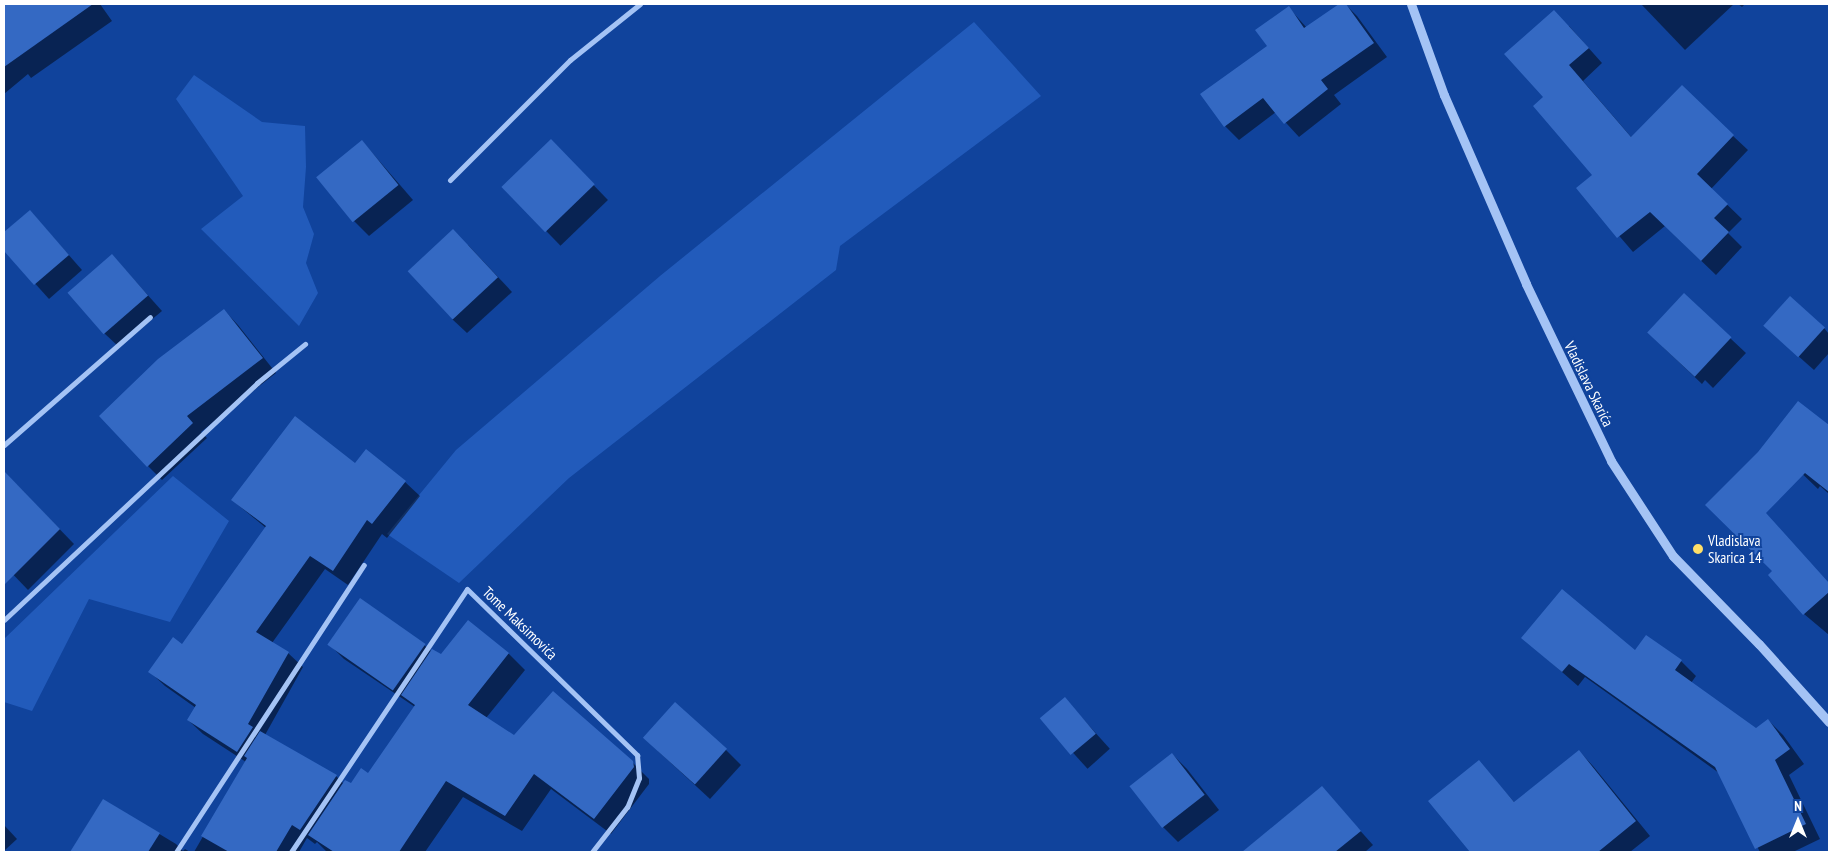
<!DOCTYPE html>
<html>
<head>
<meta charset="utf-8">
<style>
	body { margin:0 }
	#map { position:relative; width:1833px; height:856px; overflow:hidden; background:#10439c; font-family:"PT Sans Narrow",sans-serif }
	div>[style] { position:absolute }
	.green>* { inset:0; background:#225bbb }
	.shadow>* { inset:0; background:#0007; transform-origin:0 0 }
	.building>* { inset:0; background:#3469c3; transform-origin:0 0 }
	.minor>* { height:5px; margin:-2.5px; padding:0 2.5px; transform-origin:2.5px; border-radius:2.5px; background:#a4c3f5 }
	.tertiary>* { height:9px; margin:-4.5px; padding:0 4.5px; transform-origin:4.5px; border-radius:4.5px; background:#a4c3f5 }
	.dots>* { width:14px; height:14px; translate:-50% -50%; box-sizing:border-box; border:2px solid #10439c; border-radius:50% }
	span { translate:-50% -50%; white-space:nowrap; text-align:center; line-height:1.15; -webkit-text-stroke:4px #10439c; paint-order:stroke }
	.street-label { font-size:15px; color:#fff }
	.poi-label { font-size:15px; color:#fff }
	.left { translate:0 -50%; text-align:left }
	.frame { position:absolute; inset:0; border:5px solid #fff; pointer-events:none }
	.north { position:absolute; left:1773px; top:796px; width:50px; height:50px; -webkit-text-stroke:4px #10439c; paint-order:stroke; rotate:0deg; font-size:14px; font-weight:700; line-height:20px; text-align:center; color:#fff }
	.north::after { content:''; display:block; margin:auto; width:18px; height:22px; background:#fff; clip-path:polygon(50% 0,100% 100%,50% 72%,0 100%) }
</style>
</head>
<body>
<div id="map">
	<div class="green">
		<i style="clip-path:polygon(974px 22px,1041px 96px,840px 246px,836px 270px,569px 478px,459px 583px,387px 534px,456px 450px,660px 276px)"></i>
		<i style="clip-path:polygon(194px 75px,262px 122px,305px 126px,306px 167px,303px 207px,314px 234px,306px 263px,318px 293px,299px 326px,201px 229px,243px 196px,176px 99px)"></i>
		<i style="clip-path:polygon(173px 476px,229px 521px,170px 622px,89px 599px,32px 711px,4px 702px,4px 639px)"></i>
	</div>
	<div class="shadow">
		<i style="clip-path:polygon(4px 4px,100px 4px,112px 21px,31px 78px,28px 74px,4px 94px)"></i>
		<i style="clip-path:polygon(1341px 4px,1345px 4px,1357px 16px,1387px 57px,1334px 95px,1341px 104px,1299px 137px,1276px 112px,1239px 140px,1225px 126px,1289px 8px,1307px 28px)"></i>
		<i style="clip-path:polygon(1641px 4px,1734px 4px,1685px 50px)"></i>
		<i style="clip-path:polygon(1738px 4px,1745px 4px,1742px 7px)"></i>
		<i style="clip-path:polygon(1569px 26px,1602px 63px,1583px 81px,1632px 138px,1733px 136px,1748px 150px,1711px 189px,1742px 219px,1728px 233px,1742px 247px,1716px 275px,1665px 226px,1633px 252px,1578px 188px,1594px 175px,1545px 97px)"></i>
		<i style="clip-path:polygon(362px 141px,413px 200px,369px 236px,354px 221px)"></i>
		<i style="left:551px;top:141px;width:82px;height:66px;rotate:46deg"></i>
		<i style="clip-path:polygon(30px 211px,82px 270px,49px 299px,4px 249px,4px 234px)"></i>
		<i style="clip-path:polygon(468px 245px,512px 292px,467px 333px,452px 319px)"></i>
		<i style="clip-path:polygon(112px 255px,162px 311px,119px 347px,104px 333px)"></i>
		<i style="clip-path:polygon(1684px 295px,1746px 353px,1713px 388px,1705px 380px,1702px 384px,1663px 347px)"></i>
		<i style="clip-path:polygon(224px 310px,238px 325px,276px 373px,201px 432px,207px 438px,162px 480px,148px 466px)"></i>
		<i style="clip-path:polygon(1824px 328px,1829px 334px,1829px 353px,1814px 370px,1780px 340px)"></i>
		<i style="clip-path:polygon(1798px 402px,1829px 427px,1829px 494px,1820px 486px,1818px 489px,1768px 441px)"></i>
		<i style="clip-path:polygon(355px 464px,405px 482px,420px 496px,387px 538px,382px 534px,348px 585px,325px 569px,272px 643px,288px 653px,303px 667px,265px 735px,336px 776px,344px 784px,351px 785px,368px 775px,415px 707px,344px 659px,330px 645px,424px 645px,432px 652px,441px 656px,468px 622px,509px 654px,525px 670px,486px 718px,515px 737px,632px 762px,649px 779px,649px 784px,611px 834px,551px 789px,522px 831px,463px 797px,425px 852px,327px 852px,317px 842px,315px 844px,307px 838px,299px 852px,194px 852px,246px 762px,203px 734px,188px 720px,196px 708px,165px 686px,150px 672px,182px 646px,266px 528px,232px 500px)"></i>
		<i style="clip-path:polygon(17px 485px,74px 544px,28px 590px,4px 565px,4px 498px)"></i>
		<i style="clip-path:polygon(1747px 493px,1829px 584px,1829px 635px,1804px 614px,1770px 575px,1773px 571px)"></i>
		<i style="clip-path:polygon(1646px 637px,1681px 661px,1696px 676px,1691px 683px,1756px 729px,1768px 720px,1783px 735px,1804px 764px,1789px 775px,1820px 839px,1793px 852px,1760px 852px,1719px 773px,1585px 677px,1578px 686px,1523px 638px,1636px 652px)"></i>
		<i style="left:1065px;top:699px;width:67px;height:30px;rotate:48deg"></i>
		<i style="clip-path:polygon(726px 750px,741px 765px,710px 799px,658px 751px)"></i>
		<i style="clip-path:polygon(1579px 751px,1593px 766px,1650px 836px,1630px 852px,1472px 852px,1465px 843px,1479px 762px,1515px 803px)"></i>
		<i style="clip-path:polygon(1172px 754px,1187px 769px,1219px 810px,1178px 842px,1163px 827px,1131px 786px)"></i>
		<i style="clip-path:polygon(1322px 788px,1373px 845px,1365px 852px,1253px 852px)"></i>
		<i style="clip-path:polygon(103px 800px,176px 844px,183px 851px,185px 849px,190px 852px,74px 852px,72px 850px)"></i>
		<i style="clip-path:polygon(4px 825px,17px 839px,4px 851px)"></i>
	</div>
	<div class="building">
		<i style="clip-path:polygon(4px 4px,93px 4px,4px 67px)"></i>
		<i style="clip-path:polygon(1339px 4px,1346px 4px,1374px 43px,1321px 80px,1328px 89px,1284px 124px,1263px 98px,1224px 127px,1200px 94px,1267px 46px,1255px 30px,1289px 6px,1304px 28px)"></i>
		<i style="clip-path:polygon(1554px 10px,1589px 48px,1569px 65px,1631px 137px,1682px 85px,1734px 135px,1697px 174px,1728px 204px,1714px 218px,1729px 232px,1701px 261px,1650px 212px,1617px 238px,1576px 188px,1592px 175px,1533px 106px,1543px 97px,1504px 54px)"></i>
		<i style="left:551px;top:139px;width:63px;height:69px;rotate:46deg"></i>
		<i style="left:362px;top:140px;width:58px;height:59px;rotate:51deg"></i>
		<i style="clip-path:polygon(30px 210px,69px 255px,34px 285px,4px 251px,4px 232px)"></i>
		<i style="left:453px;top:229px;width:66px;height:62px;rotate:47deg"></i>
		<i style="left:112px;top:254px;width:55px;height:59px;rotate:49deg"></i>
		<i style="left:1684px;top:293px;width:65px;height:54px;rotate:43deg"></i>
		<i style="left:1790px;top:296px;width:47px;height:40px;rotate:42deg"></i>
		<i style="clip-path:polygon(224px 309px,263px 358px,187px 416px,193px 423px,147px 467px,99px 416px,158px 359px)"></i>
		<i style="clip-path:polygon(1798px 401px,1829px 425px,1829px 492px,1805px 473px,1766px 513px,1829px 583px,1829px 592px,1803px 615px,1768px 575px,1772px 571px,1705px 505px,1758px 452px)"></i>
		<i style="clip-path:polygon(295px 416px,355px 463px,366px 449px,406px 481px,372px 524px,367px 520px,333px 571px,310px 556px,256px 632px,289px 652px,248px 724px,253px 727px,237px 752px,187px 720px,196px 705px,148px 672px,173px 637px,182px 644px,266px 526px,231px 500px)"></i>
		<i style="clip-path:polygon(4px 471px,60px 529px,4px 585px)"></i>
		<i style="clip-path:polygon(1562px 589px,1635px 650px,1646px 635px,1682px 660px,1675px 670px,1756px 728px,1768px 719px,1790px 749px,1775px 760px,1806px 824px,1755px 849px,1715px 767px,1569px 664px,1562px 672px,1521px 638px)"></i>
		<i style="left:360px;top:598px;width:80px;height:57px;rotate:35deg"></i>
		<i style="clip-path:polygon(468px 620px,509px 653px,468px 705px,514px 735px,553px 691px,633px 761px,634px 767px,594px 819px,534px 774px,505px 816px,446px 781px,399px 852px,334px 852px,308px 835px,345px 780px,351px 783px,361px 768px,368px 773px,415px 705px,401px 695px,432px 649px,441px 654px)"></i>
		<i style="left:1065px;top:697px;width:48px;height:33px;rotate:50deg"></i>
		<i style="left:675px;top:702px;width:70px;height:48px;rotate:42deg"></i>
		<i style="clip-path:polygon(260px 731px,337px 775px,300px 830px,292px 825px,276px 852px,229px 852px,201px 836px,247px 758px,244px 756px)"></i>
		<i style="clip-path:polygon(1579px 750px,1636px 821px,1598px 852px,1470px 852px,1428px 801px,1479px 760px,1514px 802px)"></i>
		<i style="left:1172px;top:753px;width:53px;height:54px;rotate:52deg"></i>
		<i style="clip-path:polygon(1322px 786px,1361px 831px,1335px 852px,1242px 852px)"></i>
		<i style="clip-path:polygon(103px 799px,160px 833px,148px 852px,70px 852px)"></i>
	</div>
	<div class="minor">
		<i style="left:450px;top:180px;width:170px;rotate:-45deg"></i>
		<i style="left:570px;top:60px;width:90px;rotate:-38.7deg"></i>
		<i style="left:4px;top:445px;width:194px;rotate:-41.2deg"></i>
		<i style="left:4px;top:620px;width:347px;rotate:-43.1deg"></i>
		<i style="left:257px;top:383px;width:62px;rotate:-39.1deg"></i>
		<i style="left:176px;top:852px;width:343px;rotate:-56.8deg"></i>
		<i style="left:291px;top:852px;width:316px;rotate:-56.2deg"></i>
		<i style="left:467px;top:589px;width:238px;rotate:44.3deg"></i>
		<i style="left:637px;top:755px;width:23px;rotate:85deg"></i>
		<i style="left:639px;top:778px;width:31px;rotate:112deg"></i>
		<i style="left:627px;top:807px;width:57px;rotate:127.9deg"></i>
	</div>
	<div class="tertiary">
		<i style="left:1411px;top:4px;width:97px;rotate:70.1deg"></i>
		<i style="left:1444px;top:95px;width:206px;rotate:66.5deg"></i>
		<i style="left:1526px;top:284px;width:196px;rotate:64.3deg"></i>
		<i style="left:1611px;top:461px;width:113px;rotate:56.9deg"></i>
		<i style="left:1673px;top:556px;width:123px;rotate:45.7deg"></i>
		<i style="left:1759px;top:644px;width:105px;rotate:48.1deg"></i>
	</div>
	<div class="dots">
		<i style="left:1698px;top:549px;background:#ffdf68"></i>
	</div>
	<div class="street-label">
		<span style="left:1589px;top:384px;rotate:64deg">Vladislava Skarića</span>
		<span style="left:520px;top:623px;rotate:44deg">Tome Maksimovića</span>
	</div>
	<div class="poi-label">
		<span class="left" style="left:1708px;top:549px">Vladislava<br>Skarica 14</span>
	</div>
	<div class="frame"></div>
	<div class="north">N</div>
</div>
</body>
</html>
